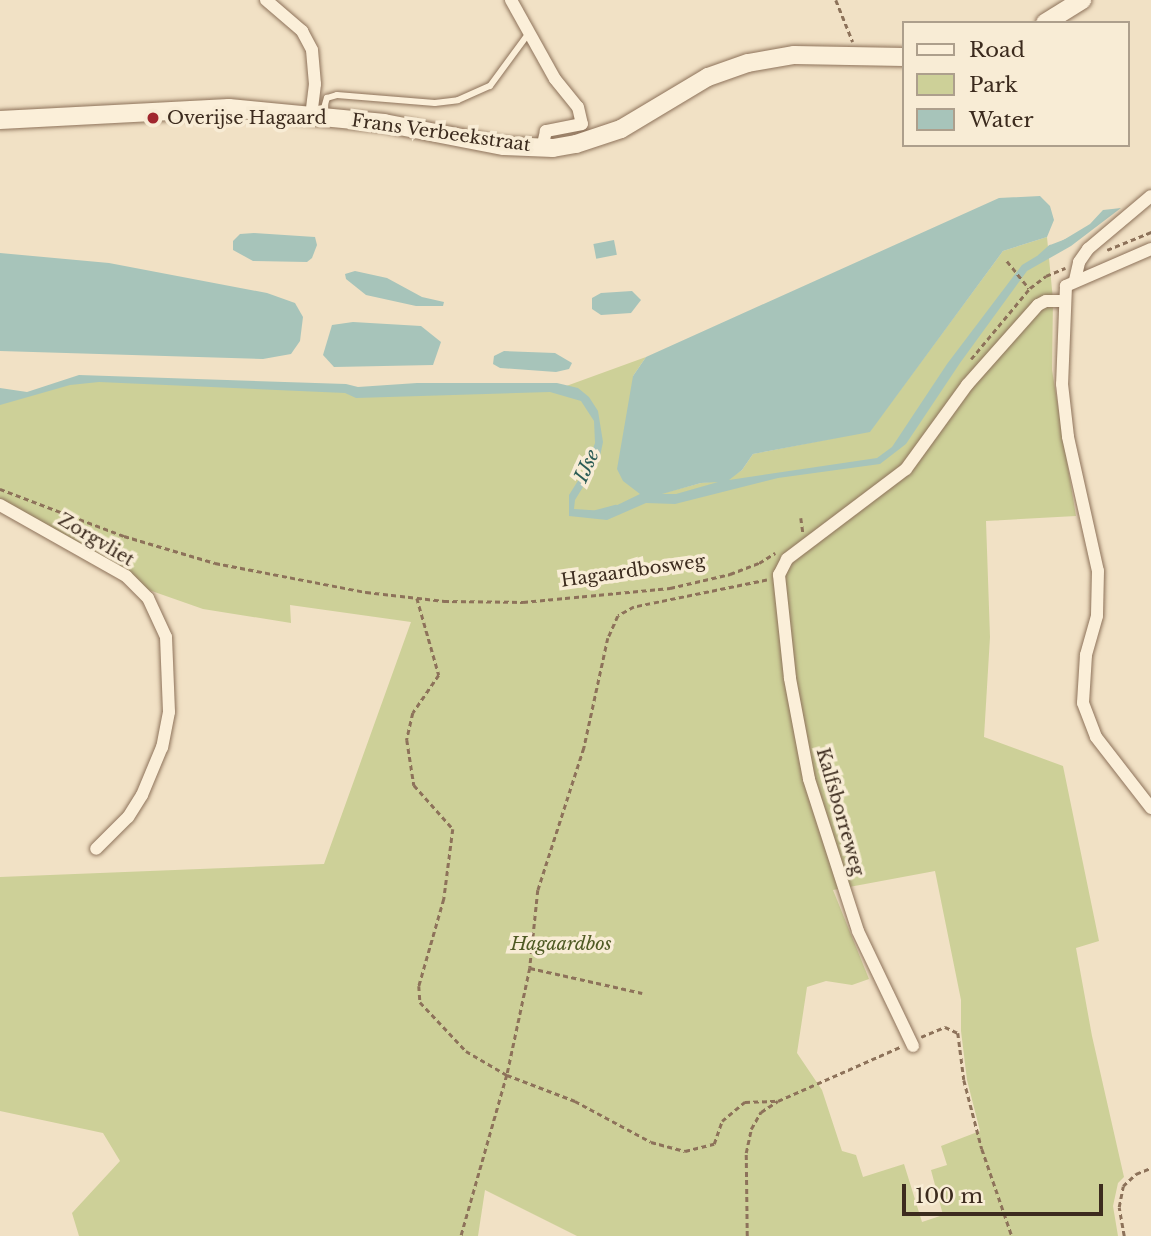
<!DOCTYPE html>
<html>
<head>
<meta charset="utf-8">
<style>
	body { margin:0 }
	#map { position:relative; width:1151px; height:1236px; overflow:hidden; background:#f1e1c5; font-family:"Libre Baskerville",serif }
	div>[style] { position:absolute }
	.green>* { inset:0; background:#cdd098 }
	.water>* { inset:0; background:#a7c4ba; transform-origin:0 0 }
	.stream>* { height:4.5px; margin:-2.25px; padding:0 2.25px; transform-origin:2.25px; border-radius:2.25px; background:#a7c4ba }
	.path>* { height:2.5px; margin-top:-1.25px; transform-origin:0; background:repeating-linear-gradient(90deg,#8d725a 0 5px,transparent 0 8.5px) }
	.roads { filter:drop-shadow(0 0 2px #8d725a) drop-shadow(0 0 2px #8d725a) }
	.lane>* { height:6px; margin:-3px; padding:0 3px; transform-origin:3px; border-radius:3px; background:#fbefd9 }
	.street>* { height:12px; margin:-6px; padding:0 6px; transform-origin:6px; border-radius:6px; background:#fbefd9 }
	.secondary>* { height:18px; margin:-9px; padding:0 9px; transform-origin:9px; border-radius:9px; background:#fbefd9 }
	.dots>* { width:19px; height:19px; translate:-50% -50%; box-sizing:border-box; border:4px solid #f8ecd5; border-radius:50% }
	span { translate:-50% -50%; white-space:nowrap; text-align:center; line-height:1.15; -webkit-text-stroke:7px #f8ecd5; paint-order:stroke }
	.poi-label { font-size:18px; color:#3c2b1e }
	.left { translate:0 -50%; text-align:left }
	.street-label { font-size:18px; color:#3c2b1e }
	.park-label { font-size:18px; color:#4f5a24; font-style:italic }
	.water-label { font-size:19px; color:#2d5d57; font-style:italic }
	.legend { position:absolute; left:902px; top:21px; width:228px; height:126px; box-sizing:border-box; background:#f8ecd5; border:2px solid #ad9f8c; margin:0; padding:9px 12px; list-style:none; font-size:21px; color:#3c2b1e }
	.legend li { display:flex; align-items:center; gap:14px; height:35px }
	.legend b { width:35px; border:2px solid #ad9f8c }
	.scale { position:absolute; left:902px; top:1184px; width:201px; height:32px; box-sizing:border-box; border:4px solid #3c2b1e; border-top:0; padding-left:9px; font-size:21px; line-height:24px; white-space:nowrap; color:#3c2b1e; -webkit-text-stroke:5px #f8ecd5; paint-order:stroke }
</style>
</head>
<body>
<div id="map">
	<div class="green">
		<i style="clip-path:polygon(evenodd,1047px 237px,1053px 300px,1052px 370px,1076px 516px,986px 521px,990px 637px,984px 737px,1063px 766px,1099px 941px,1076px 948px,1092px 1036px,1124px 1177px,1118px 1183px,1113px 1206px,1118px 1236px,577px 1236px,485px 1190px,478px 1236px,79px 1236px,72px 1213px,120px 1161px,103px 1133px,0 1111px,0 877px,324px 864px,411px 622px,290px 605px,291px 623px,203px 609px,146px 589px,0 509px,0 394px,32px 394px,86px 378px,404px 389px,558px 389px,646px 357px,633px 376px,652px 496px,701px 483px,727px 480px,742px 470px,753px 454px,870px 431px,1003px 251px,1047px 237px,935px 871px,961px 1000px,961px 1031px,967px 1080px,980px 1131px,941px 1146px,947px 1165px,931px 1170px,943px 1215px,922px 1222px,904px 1164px,863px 1177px,856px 1155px,842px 1151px,822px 1090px,797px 1053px,807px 987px,826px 981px,852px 985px,869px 979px,833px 890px,935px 871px)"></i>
	</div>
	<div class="water">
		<i style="clip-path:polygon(evenodd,1040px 196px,1050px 206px,1054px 220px,1047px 237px,1003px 251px,870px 432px,753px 454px,742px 470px,729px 480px,877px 458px,892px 447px,947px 364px,1022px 265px,1090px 224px,1103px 210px,1121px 208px,1071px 246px,1027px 271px,960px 363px,906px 444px,880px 464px,778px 478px,675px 504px,646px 503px,607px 520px,569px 516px,569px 495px,586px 468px,595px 443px,594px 421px,581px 401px,550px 392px,356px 398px,345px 393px,99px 382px,70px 385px,0 405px,0 388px,27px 392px,79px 375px,346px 384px,358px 387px,417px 383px,557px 383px,578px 388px,589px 397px,598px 411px,603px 442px,599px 461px,575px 500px,574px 509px,605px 511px,640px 494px,623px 481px,617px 469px,633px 376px,646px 357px,999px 198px,1040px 196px,718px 482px,676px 494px,662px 494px,701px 483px,718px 482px)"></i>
		<i style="clip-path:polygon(254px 233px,315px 237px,317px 245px,312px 258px,307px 262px,253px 261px,233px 250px,233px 241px,240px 234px)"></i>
		<i style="left:614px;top:240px;width:15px;height:21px;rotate:79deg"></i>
		<i style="clip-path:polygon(0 253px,109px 263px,267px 293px,295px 303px,303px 317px,300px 341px,291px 354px,263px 359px,0 351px)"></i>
		<i style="clip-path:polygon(355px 271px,387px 278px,422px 297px,444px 302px,443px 306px,416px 306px,366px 295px,346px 279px,345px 274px)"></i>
		<i style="clip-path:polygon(632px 291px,641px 300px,631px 313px,601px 315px,592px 309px,592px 298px,601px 293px)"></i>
		<i style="clip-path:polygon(353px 322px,421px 326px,441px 342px,433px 365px,334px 367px,323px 355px,332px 325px)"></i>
		<i style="clip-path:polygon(504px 351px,555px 353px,572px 363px,569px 369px,556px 372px,500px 368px,493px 364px,494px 356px)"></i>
	</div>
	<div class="stream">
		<i style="left:1040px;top:256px;width:13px;rotate:-42deg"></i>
		<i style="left:1050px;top:247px;width:17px;rotate:-21deg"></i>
		<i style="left:596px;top:512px;width:20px;rotate:-15deg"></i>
	</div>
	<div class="path">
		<i style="left:836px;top:0;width:45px;rotate:68deg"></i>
		<i style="left:1107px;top:250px;width:48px;rotate:-22.2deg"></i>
		<i style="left:1007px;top:261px;width:35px;rotate:51deg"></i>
		<i style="left:971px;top:359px;width:92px;rotate:-50.3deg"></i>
		<i style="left:1030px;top:288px;width:20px;rotate:-37deg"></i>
		<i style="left:1046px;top:276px;width:21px;rotate:-23deg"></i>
		<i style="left:0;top:489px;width:133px;rotate:20.8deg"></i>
		<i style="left:124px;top:536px;width:95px;rotate:16.5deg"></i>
		<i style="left:215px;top:563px;width:154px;rotate:10.9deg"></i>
		<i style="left:366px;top:592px;width:79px;rotate:6.6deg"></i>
		<i style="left:444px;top:601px;width:79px;rotate:0.7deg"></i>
		<i style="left:523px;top:602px;width:148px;rotate:-5.4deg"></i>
		<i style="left:670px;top:588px;width:62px;rotate:-13.1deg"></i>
		<i style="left:730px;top:574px;width:31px;rotate:-21deg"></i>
		<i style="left:759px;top:563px;width:19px;rotate:-32deg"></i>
		<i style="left:801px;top:518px;width:15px;rotate:82deg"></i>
		<i style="left:767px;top:580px;width:136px;rotate:168.5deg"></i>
		<i style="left:634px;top:607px;width:18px;rotate:151deg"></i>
		<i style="left:618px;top:616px;width:24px;rotate:114deg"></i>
		<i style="left:608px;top:638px;width:113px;rotate:102.3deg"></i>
		<i style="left:584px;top:748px;width:149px;rotate:107.9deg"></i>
		<i style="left:538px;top:890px;width:78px;rotate:95.9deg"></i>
		<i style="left:530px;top:968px;width:109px;rotate:102.1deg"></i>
		<i style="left:507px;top:1075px;width:73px;rotate:20.9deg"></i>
		<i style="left:575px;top:1101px;width:86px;rotate:28.3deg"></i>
		<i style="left:651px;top:1142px;width:35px;rotate:15deg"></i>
		<i style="left:685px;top:1151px;width:30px;rotate:-14deg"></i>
		<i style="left:714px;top:1144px;width:24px;rotate:-71deg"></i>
		<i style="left:722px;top:1121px;width:30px;rotate:-40deg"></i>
		<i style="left:745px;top:1102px;width:33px;rotate:-2deg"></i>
		<i style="left:417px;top:598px;width:80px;rotate:74.1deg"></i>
		<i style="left:439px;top:675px;width:46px;rotate:124.4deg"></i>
		<i style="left:413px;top:713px;width:28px;rotate:103deg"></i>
		<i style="left:407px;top:740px;width:46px;rotate:81.2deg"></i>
		<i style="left:414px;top:785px;width:59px;rotate:48.4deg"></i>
		<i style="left:453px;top:829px;width:71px;rotate:97.3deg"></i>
		<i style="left:444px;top:899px;width:91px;rotate:106deg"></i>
		<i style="left:419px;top:986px;width:16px;rotate:86deg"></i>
		<i style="left:420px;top:1002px;width:67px;rotate:46.8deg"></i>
		<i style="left:466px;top:1051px;width:48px;rotate:30.3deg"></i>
		<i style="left:507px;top:1075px;width:167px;rotate:105.9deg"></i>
		<i style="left:530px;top:968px;width:115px;rotate:12.6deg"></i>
		<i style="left:921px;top:1037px;width:26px;rotate:-23deg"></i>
		<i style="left:945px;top:1027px;width:14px;rotate:25deg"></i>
		<i style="left:958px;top:1033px;width:47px;rotate:82.7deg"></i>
		<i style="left:964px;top:1080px;width:71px;rotate:75.4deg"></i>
		<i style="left:982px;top:1149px;width:92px;rotate:71deg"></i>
		<i style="left:747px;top:1236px;width:83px;rotate:-90.7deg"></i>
		<i style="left:746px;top:1153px;width:25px;rotate:-78deg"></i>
		<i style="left:751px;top:1129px;width:20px;rotate:-60deg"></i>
		<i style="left:761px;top:1112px;width:20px;rotate:-33deg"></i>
		<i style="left:778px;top:1101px;width:133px;rotate:-23.9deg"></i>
		<i style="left:1124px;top:1236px;width:29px;rotate:-100deg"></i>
		<i style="left:1119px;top:1207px;width:21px;rotate:-79deg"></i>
		<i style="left:1123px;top:1186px;width:18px;rotate:-43deg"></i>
		<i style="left:1136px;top:1174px;width:16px;rotate:-22deg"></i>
	</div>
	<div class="roads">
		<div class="lane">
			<i style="left:322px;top:115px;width:18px;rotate:-74deg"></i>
			<i style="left:327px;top:98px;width:10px;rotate:-17deg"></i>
			<i style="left:337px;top:95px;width:98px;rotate:4.7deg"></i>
			<i style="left:435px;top:103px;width:23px;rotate:-7deg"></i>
			<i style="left:458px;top:100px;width:35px;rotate:-24deg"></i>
			<i style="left:490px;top:86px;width:66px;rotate:-53.7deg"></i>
		</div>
		<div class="street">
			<i style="left:266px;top:0;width:48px;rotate:40.7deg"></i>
			<i style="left:302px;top:31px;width:21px;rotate:62deg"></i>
			<i style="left:312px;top:50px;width:34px;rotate:85deg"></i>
			<i style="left:315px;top:84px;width:31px;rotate:97deg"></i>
			<i style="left:511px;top:0;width:90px;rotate:60.9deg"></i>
			<i style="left:555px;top:79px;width:36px;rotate:51deg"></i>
			<i style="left:578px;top:107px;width:17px;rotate:77deg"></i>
			<i style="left:582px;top:124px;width:37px;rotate:169deg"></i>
			<i style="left:546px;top:131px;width:17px;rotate:103deg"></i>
			<i style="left:1151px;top:249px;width:93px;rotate:156.5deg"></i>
			<i style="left:1066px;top:286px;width:98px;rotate:92.3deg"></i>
			<i style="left:1062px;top:384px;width:53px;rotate:83.5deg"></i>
			<i style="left:1068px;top:437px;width:137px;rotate:77.4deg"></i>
			<i style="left:1098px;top:571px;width:45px;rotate:91.3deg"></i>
			<i style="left:1097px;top:616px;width:41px;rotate:105.8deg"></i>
			<i style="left:1086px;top:655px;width:48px;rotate:93.6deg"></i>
			<i style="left:1083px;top:703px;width:36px;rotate:69deg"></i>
			<i style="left:1096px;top:737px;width:90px;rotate:52.2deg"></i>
			<i style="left:1075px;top:280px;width:18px;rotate:-77deg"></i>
			<i style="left:1079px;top:262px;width:16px;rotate:-55deg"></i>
			<i style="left:1088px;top:249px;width:82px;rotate:-40.1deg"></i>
			<i style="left:0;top:505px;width:145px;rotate:29.4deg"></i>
			<i style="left:126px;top:576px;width:31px;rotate:45deg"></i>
			<i style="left:148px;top:598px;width:43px;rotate:65.2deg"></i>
			<i style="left:166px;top:637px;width:75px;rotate:87.7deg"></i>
			<i style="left:169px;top:712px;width:36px;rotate:101deg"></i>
			<i style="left:162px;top:747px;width:52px;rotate:112.6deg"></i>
			<i style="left:142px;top:795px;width:26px;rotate:122deg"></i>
			<i style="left:128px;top:817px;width:45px;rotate:135deg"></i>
			<i style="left:913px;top:1046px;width:127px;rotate:-115.6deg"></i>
			<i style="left:858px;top:931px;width:160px;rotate:-107.9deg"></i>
			<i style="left:809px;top:779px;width:103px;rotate:-100.7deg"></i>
			<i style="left:790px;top:678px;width:104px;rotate:-96.1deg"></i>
			<i style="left:779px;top:575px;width:18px;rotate:-63deg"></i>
			<i style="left:787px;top:559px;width:149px;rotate:-37.1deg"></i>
			<i style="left:906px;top:469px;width:104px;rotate:-54deg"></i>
			<i style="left:967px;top:385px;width:107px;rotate:-48.4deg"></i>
			<i style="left:1038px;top:305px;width:9px;rotate:-27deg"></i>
			<i style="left:1046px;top:301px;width:19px"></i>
		</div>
		<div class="secondary">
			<i style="left:1045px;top:23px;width:44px;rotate:-31.9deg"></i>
			<i style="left:0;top:120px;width:229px;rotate:-3deg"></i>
			<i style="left:229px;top:108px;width:156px;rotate:5.5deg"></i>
			<i style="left:384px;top:123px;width:122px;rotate:10.9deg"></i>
			<i style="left:504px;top:146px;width:49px;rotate:2.3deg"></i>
			<i style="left:553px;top:148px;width:23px;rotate:-10deg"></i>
			<i style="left:576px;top:144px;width:47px;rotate:-18.4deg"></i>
			<i style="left:621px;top:129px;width:101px;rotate:-30.9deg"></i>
			<i style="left:708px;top:77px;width:42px;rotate:-19.3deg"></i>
			<i style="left:748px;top:63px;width:47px;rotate:-9.9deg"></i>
			<i style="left:794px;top:55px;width:110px;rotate:1deg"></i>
		</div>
	</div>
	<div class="dots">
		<i style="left:153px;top:118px;background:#a0262e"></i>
	</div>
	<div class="poi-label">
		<span class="left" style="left:167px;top:118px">Overijse Hagaard</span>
	</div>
	<div class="street-label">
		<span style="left:441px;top:133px;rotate:8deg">Frans Verbeekstraat</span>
		<span style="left:96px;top:540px;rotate:31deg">Zorgvliet</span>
		<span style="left:633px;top:571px;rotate:-8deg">Hagaardbosweg</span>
		<span style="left:840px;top:812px;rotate:74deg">Kalfsborreweg</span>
	</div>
	<div class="park-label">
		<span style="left:561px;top:944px">Hagaardbos</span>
	</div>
	<div class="water-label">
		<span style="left:587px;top:466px;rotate:-66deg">IJse</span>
	</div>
	<ul class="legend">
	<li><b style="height:9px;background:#fbefd9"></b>Road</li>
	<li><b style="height:19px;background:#cdd098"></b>Park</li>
	<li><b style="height:19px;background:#a7c4ba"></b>Water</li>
	</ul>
	<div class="scale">100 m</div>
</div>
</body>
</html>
